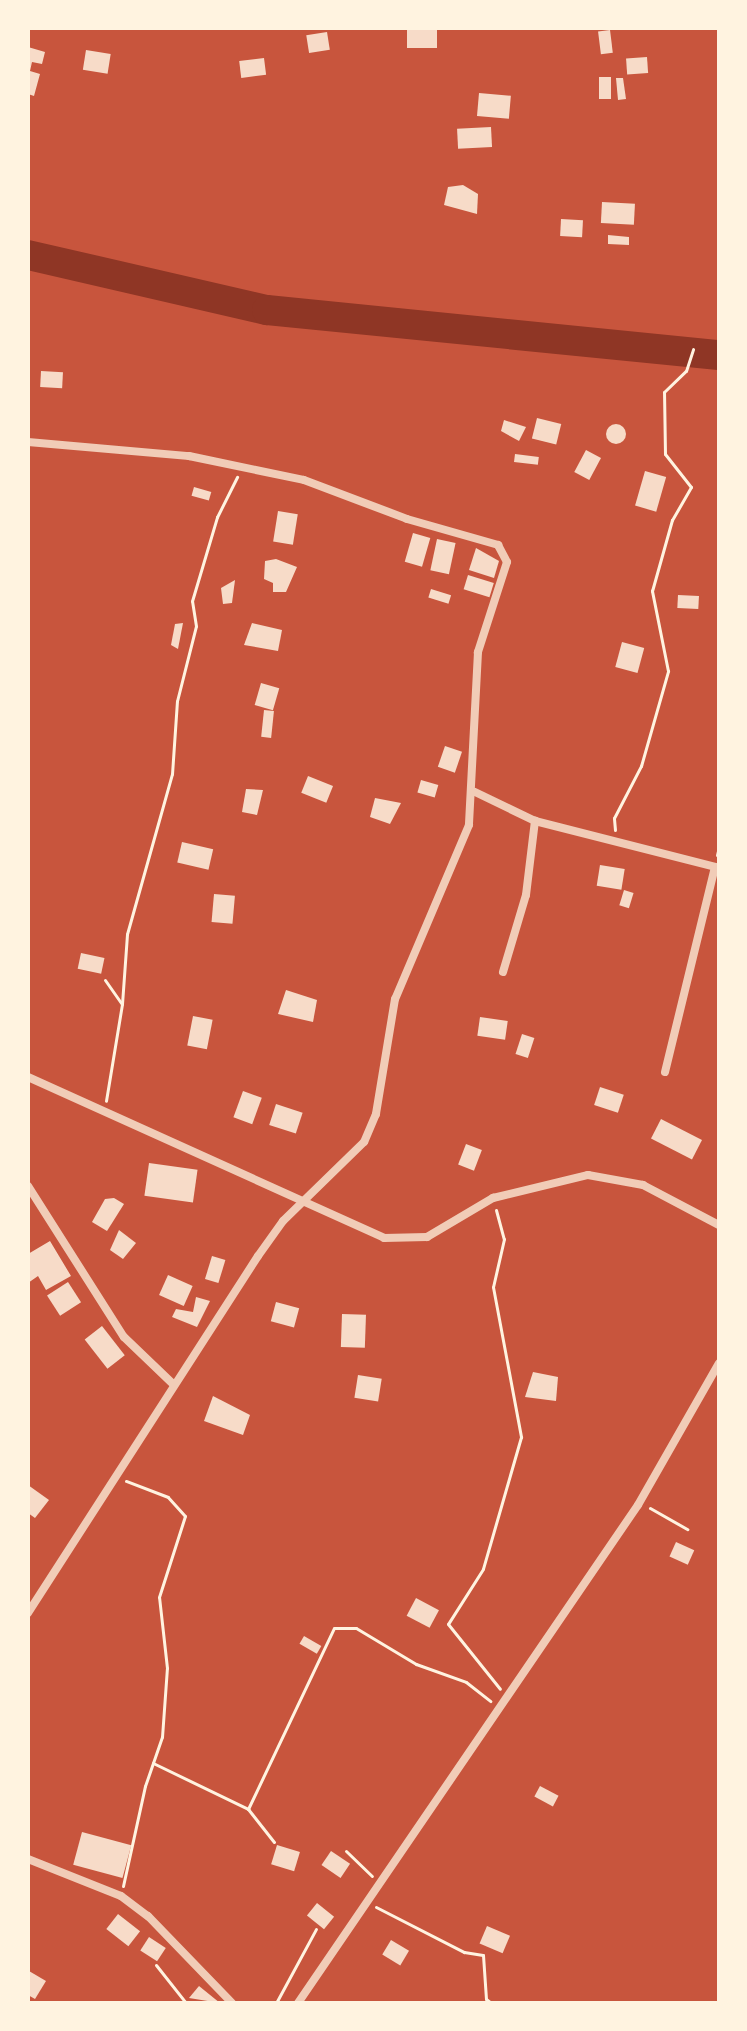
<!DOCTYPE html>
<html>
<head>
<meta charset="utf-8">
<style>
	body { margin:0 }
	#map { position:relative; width:747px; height:2031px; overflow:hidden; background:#c8553d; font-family:"PT Sans Narrow",sans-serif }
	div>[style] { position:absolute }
	.river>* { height:30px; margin:-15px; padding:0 15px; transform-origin:15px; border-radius:15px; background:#8f3625 }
	.building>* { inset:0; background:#f7dbc8; transform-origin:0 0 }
	.round { border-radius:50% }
	.path>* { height:3px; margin:-1.5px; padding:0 1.5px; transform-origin:1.5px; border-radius:1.5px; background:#fff3e0 }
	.minor>* { height:8px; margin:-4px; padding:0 4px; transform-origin:4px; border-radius:4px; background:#f1ccb7 }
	span { translate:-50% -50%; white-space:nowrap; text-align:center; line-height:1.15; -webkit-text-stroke:6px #fff3e0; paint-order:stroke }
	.frame { position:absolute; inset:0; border:30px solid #fff3e0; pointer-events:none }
</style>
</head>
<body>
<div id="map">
	<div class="river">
		<i style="left:28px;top:255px;width:245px;rotate:13deg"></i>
		<i style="left:267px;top:310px;width:454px;rotate:5.7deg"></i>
	</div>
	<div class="building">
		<i style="left:407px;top:28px;width:30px;height:20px"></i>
		<i style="left:610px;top:30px;width:23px;height:12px;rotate:83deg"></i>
		<i style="left:327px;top:32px;width:18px;height:21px;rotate:81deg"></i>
		<i style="clip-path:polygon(28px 47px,45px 52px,42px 64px,32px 62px,30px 71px,40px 74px,34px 96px,28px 94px)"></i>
		<i style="left:86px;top:50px;width:25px;height:20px;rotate:9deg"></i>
		<i style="left:647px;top:57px;width:16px;height:21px;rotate:86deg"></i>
		<i style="left:264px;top:58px;width:17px;height:25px;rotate:83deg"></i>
		<i style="left:611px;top:77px;width:22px;height:12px;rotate:90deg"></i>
		<i style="clip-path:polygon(616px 78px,623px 78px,626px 99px,618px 100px)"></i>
		<i style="left:479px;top:93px;width:32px;height:23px;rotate:5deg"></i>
		<i style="left:491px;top:127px;width:20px;height:34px;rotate:87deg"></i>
		<i style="clip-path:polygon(463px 185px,478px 194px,477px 214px,444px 205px,448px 187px)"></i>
		<i style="left:602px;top:202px;width:33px;height:21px;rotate:3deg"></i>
		<i style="left:561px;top:219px;width:22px;height:17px;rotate:3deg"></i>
		<i style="clip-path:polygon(608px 235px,629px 237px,629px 245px,608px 244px)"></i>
		<i style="left:41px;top:371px;width:22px;height:16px;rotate:3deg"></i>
		<i style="left:537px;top:418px;width:25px;height:21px;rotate:14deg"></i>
		<i style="clip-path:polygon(504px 420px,526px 427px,519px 441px,501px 431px)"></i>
		<i class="round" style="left:606px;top:424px;width:20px;height:20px"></i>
		<i style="left:586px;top:450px;width:17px;height:25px;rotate:28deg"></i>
		<i style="left:515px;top:454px;width:24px;height:8px;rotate:7deg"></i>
		<i style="left:645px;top:471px;width:22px;height:36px;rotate:16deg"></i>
		<i style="left:194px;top:487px;width:18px;height:9px;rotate:16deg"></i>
		<i style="left:278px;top:511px;width:20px;height:31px;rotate:9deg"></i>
		<i style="left:413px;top:533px;width:18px;height:30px;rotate:16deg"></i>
		<i style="left:437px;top:539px;width:19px;height:32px;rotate:12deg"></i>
		<i style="clip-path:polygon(476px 548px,499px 561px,494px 578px,469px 570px)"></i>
		<i style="clip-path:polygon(276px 559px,297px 567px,286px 592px,273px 592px,273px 583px,264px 579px,265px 561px)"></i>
		<i style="left:468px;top:575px;width:27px;height:15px;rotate:17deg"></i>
		<i style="clip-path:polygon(235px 580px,232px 603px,223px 604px,221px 588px)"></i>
		<i style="left:431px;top:589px;width:21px;height:9px;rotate:17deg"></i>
		<i style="left:678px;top:595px;width:21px;height:13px;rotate:3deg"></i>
		<i style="clip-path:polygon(183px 623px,178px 649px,171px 645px,175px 624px)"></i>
		<i style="clip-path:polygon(252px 623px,282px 630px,278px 651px,244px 645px)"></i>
		<i style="left:622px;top:642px;width:23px;height:26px;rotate:15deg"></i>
		<i style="left:261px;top:683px;width:19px;height:23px;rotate:16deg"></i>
		<i style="left:264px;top:710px;width:10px;height:27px;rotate:6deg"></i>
		<i style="left:445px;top:746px;width:18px;height:22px;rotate:19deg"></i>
		<i style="left:308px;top:776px;width:27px;height:18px;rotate:22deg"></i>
		<i style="left:421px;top:780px;width:18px;height:13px;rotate:16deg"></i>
		<i style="clip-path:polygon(246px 789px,263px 790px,257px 815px,242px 812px)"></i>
		<i style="clip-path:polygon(375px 798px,401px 803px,390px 824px,370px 817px)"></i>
		<i style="left:182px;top:842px;width:32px;height:21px;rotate:13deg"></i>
		<i style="left:600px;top:865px;width:25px;height:21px;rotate:9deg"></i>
		<i style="left:624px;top:890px;width:10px;height:16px;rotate:17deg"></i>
		<i style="left:214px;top:894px;width:21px;height:28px;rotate:5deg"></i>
		<i style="left:81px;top:953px;width:24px;height:16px;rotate:12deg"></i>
		<i style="clip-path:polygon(286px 990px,317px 1000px,313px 1022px,278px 1014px)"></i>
		<i style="left:193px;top:1016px;width:20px;height:30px;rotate:11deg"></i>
		<i style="left:480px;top:1017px;width:28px;height:19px;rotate:8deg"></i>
		<i style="left:522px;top:1034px;width:13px;height:21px;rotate:18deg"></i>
		<i style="left:600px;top:1087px;width:25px;height:19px;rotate:18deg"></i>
		<i style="left:243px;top:1091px;width:20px;height:28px;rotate:20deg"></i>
		<i style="left:276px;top:1104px;width:28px;height:22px;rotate:18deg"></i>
		<i style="left:661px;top:1119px;width:46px;height:22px;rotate:27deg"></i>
		<i style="left:466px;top:1144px;width:17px;height:22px;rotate:21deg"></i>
		<i style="left:149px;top:1163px;width:49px;height:33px;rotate:8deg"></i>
		<i style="clip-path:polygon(114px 1198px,124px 1204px,107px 1231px,92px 1222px,105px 1199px)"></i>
		<i style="clip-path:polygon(119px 1230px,136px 1243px,123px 1259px,110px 1250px)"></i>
		<i style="clip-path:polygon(50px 1241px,71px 1276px,46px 1290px,38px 1276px,28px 1283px,28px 1254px)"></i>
		<i style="left:212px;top:1256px;width:14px;height:24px;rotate:17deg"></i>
		<i style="left:168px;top:1275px;width:27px;height:22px;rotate:24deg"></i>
		<i style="left:68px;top:1282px;width:24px;height:25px;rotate:57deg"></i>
		<i style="clip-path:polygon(196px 1297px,210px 1301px,197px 1327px,172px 1317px,176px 1309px,193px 1312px)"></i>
		<i style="left:276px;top:1302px;width:24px;height:20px;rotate:15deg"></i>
		<i style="left:342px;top:1314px;width:24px;height:33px;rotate:2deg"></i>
		<i style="left:102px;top:1326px;width:37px;height:22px;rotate:52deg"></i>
		<i style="clip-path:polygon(533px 1372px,558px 1377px,556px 1401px,525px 1397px)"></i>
		<i style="left:358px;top:1375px;width:24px;height:23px;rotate:9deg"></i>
		<i style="clip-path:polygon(213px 1396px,250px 1415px,243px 1435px,204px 1421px)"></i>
		<i style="clip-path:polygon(28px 1485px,49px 1500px,35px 1518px,28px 1513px)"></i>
		<i style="left:676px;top:1542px;width:20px;height:16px;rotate:24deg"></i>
		<i style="left:416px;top:1598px;width:26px;height:20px;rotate:28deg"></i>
		<i style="left:304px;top:1636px;width:20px;height:9px;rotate:30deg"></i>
		<i style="left:540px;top:1786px;width:21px;height:12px;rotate:28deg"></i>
		<i style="left:82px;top:1832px;width:51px;height:34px;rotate:15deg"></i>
		<i style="left:277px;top:1845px;width:24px;height:20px;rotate:17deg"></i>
		<i style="left:331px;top:1851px;width:23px;height:17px;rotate:34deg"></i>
		<i style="left:317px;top:1903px;width:22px;height:16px;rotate:39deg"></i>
		<i style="left:118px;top:1914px;width:28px;height:19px;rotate:38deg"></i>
		<i style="left:487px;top:1926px;width:25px;height:19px;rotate:23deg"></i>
		<i style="left:149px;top:1937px;width:20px;height:16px;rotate:33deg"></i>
		<i style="left:391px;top:1940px;width:21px;height:17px;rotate:31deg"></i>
		<i style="clip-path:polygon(29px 1971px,46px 1981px,35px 1999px,28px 1995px)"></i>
		<i style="clip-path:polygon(199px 1986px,220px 2003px,189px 1998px)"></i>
	</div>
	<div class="path">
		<i style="left:615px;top:830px;width:12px;rotate:-95deg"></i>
		<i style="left:614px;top:818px;width:59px;rotate:-62.6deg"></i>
		<i style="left:641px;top:766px;width:99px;rotate:-74.1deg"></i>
		<i style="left:668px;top:671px;width:82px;rotate:-101.3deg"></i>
		<i style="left:652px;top:591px;width:74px;rotate:-74.3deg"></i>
		<i style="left:672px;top:520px;width:38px;rotate:-60deg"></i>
		<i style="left:691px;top:487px;width:42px;rotate:-128.2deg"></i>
		<i style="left:665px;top:454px;width:62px;rotate:-90.9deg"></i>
		<i style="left:664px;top:392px;width:30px;rotate:-44deg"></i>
		<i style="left:686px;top:371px;width:23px;rotate:-72deg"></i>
		<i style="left:717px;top:855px;width:9px;rotate:-77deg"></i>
		<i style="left:105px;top:980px;width:29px;rotate:55deg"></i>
		<i style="left:122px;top:1004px;width:98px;rotate:99.4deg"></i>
		<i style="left:122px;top:1004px;width:70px;rotate:-85.9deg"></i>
		<i style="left:127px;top:934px;width:166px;rotate:-74.3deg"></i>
		<i style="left:172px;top:774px;width:73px;rotate:-86.1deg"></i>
		<i style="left:177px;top:701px;width:77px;rotate:-75.8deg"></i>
		<i style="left:196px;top:626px;width:25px;rotate:-99deg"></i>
		<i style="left:192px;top:601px;width:88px;rotate:-73.4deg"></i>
		<i style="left:217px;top:517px;width:45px;rotate:-63.4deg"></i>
		<i style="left:496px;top:1210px;width:30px;rotate:75deg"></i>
		<i style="left:504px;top:1239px;width:49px;rotate:102.9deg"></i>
		<i style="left:493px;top:1287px;width:153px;rotate:79.4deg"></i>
		<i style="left:521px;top:1437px;width:137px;rotate:106.1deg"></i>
		<i style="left:483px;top:1569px;width:65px;rotate:122.5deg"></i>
		<i style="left:448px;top:1624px;width:83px;rotate:51.3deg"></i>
		<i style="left:650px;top:1508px;width:43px;rotate:29.6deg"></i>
		<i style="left:153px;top:1763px;width:106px;rotate:25.8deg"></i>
		<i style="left:248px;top:1809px;width:42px;rotate:51.8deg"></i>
		<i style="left:248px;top:1809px;width:200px;rotate:-64.6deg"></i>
		<i style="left:334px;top:1628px;width:22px"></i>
		<i style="left:356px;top:1628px;width:70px;rotate:31deg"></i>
		<i style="left:416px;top:1664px;width:53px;rotate:19.8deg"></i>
		<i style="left:466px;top:1682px;width:31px;rotate:38deg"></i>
		<i style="left:346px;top:1851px;width:36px;rotate:44deg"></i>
		<i style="left:123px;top:1886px;width:102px;rotate:-77.6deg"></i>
		<i style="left:145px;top:1786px;width:52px;rotate:-70.9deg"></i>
		<i style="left:162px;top:1737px;width:69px;rotate:-85.9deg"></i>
		<i style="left:167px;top:1668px;width:71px;rotate:-96.4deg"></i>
		<i style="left:159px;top:1597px;width:85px;rotate:-72.2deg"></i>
		<i style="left:185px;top:1516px;width:25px;rotate:-132deg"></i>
		<i style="left:168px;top:1497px;width:45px;rotate:-159.1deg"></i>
		<i style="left:376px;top:1907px;width:99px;rotate:27.1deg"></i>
		<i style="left:464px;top:1952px;width:19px;rotate:9deg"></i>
		<i style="left:483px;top:1955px;width:44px;rotate:86.1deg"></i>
		<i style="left:486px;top:1999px;width:6px;rotate:39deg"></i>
		<i style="left:156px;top:1965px;width:48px;rotate:51.7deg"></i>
		<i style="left:276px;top:2003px;width:84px;rotate:-61.6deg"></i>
	</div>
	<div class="minor">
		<i style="left:28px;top:442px;width:162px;rotate:5deg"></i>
		<i style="left:189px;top:456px;width:117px;rotate:11.8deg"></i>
		<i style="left:304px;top:480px;width:110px;rotate:20.7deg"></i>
		<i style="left:407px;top:519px;width:95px;rotate:15.9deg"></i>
		<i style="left:498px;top:545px;width:19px;rotate:62deg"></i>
		<i style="left:507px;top:562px;width:95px;rotate:107.9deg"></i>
		<i style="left:478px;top:652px;width:173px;rotate:93deg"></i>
		<i style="left:469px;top:825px;width:189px;rotate:113deg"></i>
		<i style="left:395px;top:999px;width:117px;rotate:99.4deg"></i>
		<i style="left:376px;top:1114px;width:30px;rotate:113deg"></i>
		<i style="left:364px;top:1142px;width:113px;rotate:135.7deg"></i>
		<i style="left:283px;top:1221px;width:43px;rotate:125.5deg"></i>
		<i style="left:258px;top:1256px;width:425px;rotate:122.8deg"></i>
		<i style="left:475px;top:792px;width:67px;rotate:25.8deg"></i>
		<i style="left:535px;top:821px;width:186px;rotate:14.3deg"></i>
		<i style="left:715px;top:867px;width:211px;rotate:103.7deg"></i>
		<i style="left:503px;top:972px;width:80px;rotate:-73.4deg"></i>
		<i style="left:526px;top:895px;width:75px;rotate:-83.1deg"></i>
		<i style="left:28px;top:1077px;width:391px;rotate:24.3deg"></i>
		<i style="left:384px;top:1238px;width:43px;rotate:-1.3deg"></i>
		<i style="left:427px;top:1237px;width:77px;rotate:-30.6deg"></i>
		<i style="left:493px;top:1198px;width:98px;rotate:-13.6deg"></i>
		<i style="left:588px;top:1175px;width:56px;rotate:10.3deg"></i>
		<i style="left:643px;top:1185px;width:86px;rotate:27.8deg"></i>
		<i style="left:28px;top:1186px;width:179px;rotate:57.6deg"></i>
		<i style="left:124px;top:1337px;width:69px;rotate:43.8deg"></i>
		<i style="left:28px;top:1859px;width:100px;rotate:21.7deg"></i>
		<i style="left:121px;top:1896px;width:34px;rotate:37deg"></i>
		<i style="left:148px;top:1916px;width:121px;rotate:46deg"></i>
		<i style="left:298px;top:2003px;width:603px;rotate:-55.68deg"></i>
		<i style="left:638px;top:1505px;width:163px;rotate:-60.3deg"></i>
	</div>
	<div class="frame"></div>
</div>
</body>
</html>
